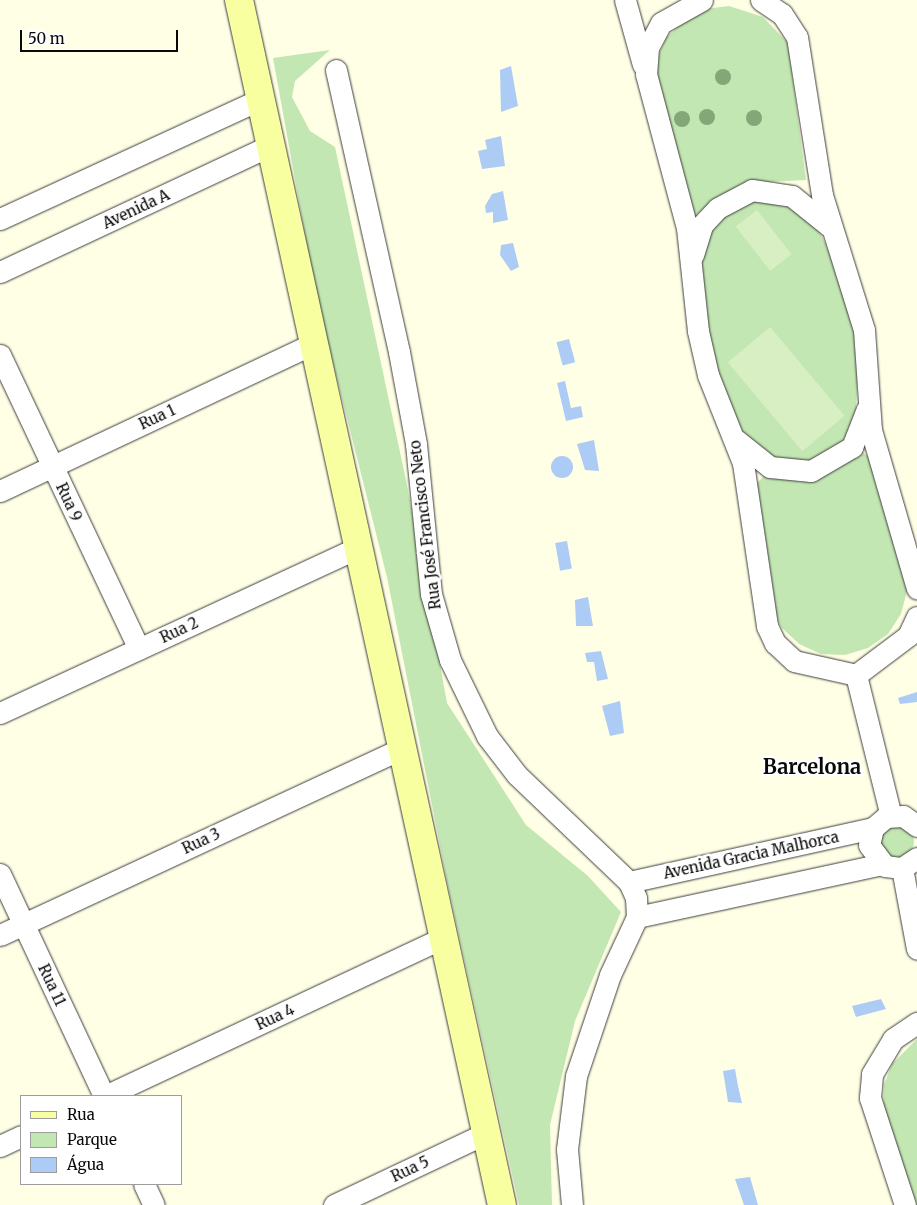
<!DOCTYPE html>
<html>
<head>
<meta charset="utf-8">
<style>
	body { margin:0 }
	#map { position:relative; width:917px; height:1205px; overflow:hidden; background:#ffffe6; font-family:Merriweather,serif }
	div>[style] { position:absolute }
	.green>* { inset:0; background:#c3e7b2 }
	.round { border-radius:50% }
	.pitch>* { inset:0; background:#d8efc3; transform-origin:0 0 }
	.water>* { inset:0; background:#acccf5; transform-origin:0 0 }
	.roads { filter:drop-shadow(0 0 1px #3c3c3c) drop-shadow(0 0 1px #3c3c3c) }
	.street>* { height:21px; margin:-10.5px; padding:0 10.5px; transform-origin:10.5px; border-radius:10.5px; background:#fff }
	.secondary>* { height:28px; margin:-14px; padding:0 14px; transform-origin:14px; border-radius:14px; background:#f8ffa1 }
	.trees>* { width:16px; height:16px; margin:-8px; border-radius:50%; background:#83a777 }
	span { translate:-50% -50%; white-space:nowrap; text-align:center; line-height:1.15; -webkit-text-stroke:5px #fff; paint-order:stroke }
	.street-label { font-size:15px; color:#090909 }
	.district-label { font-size:20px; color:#090909; font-weight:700 }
	.legend { position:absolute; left:20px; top:1095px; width:162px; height:90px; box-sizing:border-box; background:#fff; border:1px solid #9d9d9d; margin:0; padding:6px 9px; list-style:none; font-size:15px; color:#090909 }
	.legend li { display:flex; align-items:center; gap:10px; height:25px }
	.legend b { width:25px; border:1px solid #9d9d9d }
	.scale { position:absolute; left:20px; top:30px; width:158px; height:22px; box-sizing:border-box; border:2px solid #090909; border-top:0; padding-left:6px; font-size:15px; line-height:18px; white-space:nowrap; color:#090909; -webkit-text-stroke:4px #fff; paint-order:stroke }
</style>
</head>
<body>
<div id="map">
	<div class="green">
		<i style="clip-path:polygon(729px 6px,763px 17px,788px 43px,806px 180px,746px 183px,695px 215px,654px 72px,656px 61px,666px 38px,683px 21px,704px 9px)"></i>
		<i style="clip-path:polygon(330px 50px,295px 81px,292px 97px,310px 131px,335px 147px,407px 485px,447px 703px,526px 825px,588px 876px,621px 912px,575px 1021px,550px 1125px,552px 1205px,519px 1205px,448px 886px,387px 577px,316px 295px,273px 58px)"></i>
		<i style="clip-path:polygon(776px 198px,817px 226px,839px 272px,853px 322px,858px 373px,855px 425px,844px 443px,818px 461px,776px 461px,743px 435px,723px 393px,709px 347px,702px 300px,702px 252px,707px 233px,736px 204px)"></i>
		<i style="clip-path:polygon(862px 452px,869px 457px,907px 591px,901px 614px,888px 634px,868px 648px,845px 655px,821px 654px,799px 644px,782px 628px,770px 607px,756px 484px,766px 474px,814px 478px)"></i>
		<i class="round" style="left:878px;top:823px;width:36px;height:36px"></i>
		<i style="clip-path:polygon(917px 1039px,917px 1205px,913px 1205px,883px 1108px,884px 1085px,892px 1064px)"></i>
	</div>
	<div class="pitch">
		<i style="left:757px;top:210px;width:56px;height:27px;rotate:52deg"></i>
		<i style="left:770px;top:327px;width:116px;height:55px;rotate:50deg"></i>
	</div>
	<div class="water">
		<i style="clip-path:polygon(511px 66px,518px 106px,501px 112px,500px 70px)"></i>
		<i style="clip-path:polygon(501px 136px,505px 166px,482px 169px,478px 151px,487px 149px,485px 140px)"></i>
		<i style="clip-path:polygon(503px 191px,508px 220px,493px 223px,493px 212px,486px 213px,485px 206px,492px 194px)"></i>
		<i style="clip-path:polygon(513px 243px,519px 267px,511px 271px,500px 255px,501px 245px)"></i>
		<i style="left:569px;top:339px;width:24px;height:13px;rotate:75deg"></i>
		<i style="clip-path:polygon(565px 381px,571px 408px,581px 406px,583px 417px,566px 421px,557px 383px)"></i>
		<i style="clip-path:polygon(594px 440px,599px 471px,585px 470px,577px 444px)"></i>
		<i class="round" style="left:551px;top:456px;width:22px;height:22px"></i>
		<i style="left:567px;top:541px;width:28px;height:12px;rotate:80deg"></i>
		<i style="clip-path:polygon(588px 597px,593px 626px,576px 626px,575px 600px)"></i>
		<i style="clip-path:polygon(601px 651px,608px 679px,597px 681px,594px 662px,587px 662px,585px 653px)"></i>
		<i style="clip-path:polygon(917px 692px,917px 702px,900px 704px,898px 698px)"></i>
		<i style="clip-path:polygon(620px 701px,624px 733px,610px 736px,602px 706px)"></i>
		<i style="clip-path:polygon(881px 999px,886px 1009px,856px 1017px,852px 1006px)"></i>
		<i style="clip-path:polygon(735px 1069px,738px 1086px,742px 1103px,728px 1102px,723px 1071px)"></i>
		<i style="clip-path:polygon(750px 1177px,758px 1205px,744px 1205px,735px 1179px)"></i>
	</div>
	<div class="roads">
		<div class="street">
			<i style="left:625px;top:0;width:67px;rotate:74.5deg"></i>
			<i style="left:702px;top:0;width:47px;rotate:150.7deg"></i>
			<i style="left:661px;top:23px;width:27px;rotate:118deg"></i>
			<i style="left:648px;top:47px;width:27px;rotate:94deg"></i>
			<i style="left:646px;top:74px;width:159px;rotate:75.1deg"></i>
			<i style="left:687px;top:228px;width:104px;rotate:83.9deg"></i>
			<i style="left:698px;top:331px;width:45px;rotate:77.2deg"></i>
			<i style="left:708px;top:375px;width:95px;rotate:68.3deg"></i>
			<i style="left:743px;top:463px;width:165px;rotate:81.6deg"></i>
			<i style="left:767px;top:626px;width:19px;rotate:65deg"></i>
			<i style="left:775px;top:643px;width:26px;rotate:43deg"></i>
			<i style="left:794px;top:661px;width:64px;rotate:12.7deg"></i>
			<i style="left:856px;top:675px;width:65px;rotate:-36.9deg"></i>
			<i style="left:908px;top:636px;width:21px;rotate:-65deg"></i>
			<i style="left:761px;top:0;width:25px;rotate:34deg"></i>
			<i style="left:782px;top:14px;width:27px;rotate:57deg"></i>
			<i style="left:797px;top:37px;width:160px;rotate:81deg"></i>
			<i style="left:822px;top:195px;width:141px;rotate:72.7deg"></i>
			<i style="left:864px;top:330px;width:100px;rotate:86deg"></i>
			<i style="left:871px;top:430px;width:165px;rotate:73.8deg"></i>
			<i style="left:336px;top:70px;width:289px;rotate:77.4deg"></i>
			<i style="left:399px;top:352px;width:94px;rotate:79.5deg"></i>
			<i style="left:416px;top:444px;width:151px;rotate:84.3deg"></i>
			<i style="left:431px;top:594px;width:69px;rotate:73.9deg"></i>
			<i style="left:450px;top:660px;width:85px;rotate:64deg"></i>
			<i style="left:487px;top:736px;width:49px;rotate:52.4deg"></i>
			<i style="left:517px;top:775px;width:155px;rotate:43.7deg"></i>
			<i style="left:629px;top:882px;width:17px;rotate:66deg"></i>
			<i style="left:636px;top:898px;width:19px;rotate:87deg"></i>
			<i style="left:637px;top:917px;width:64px;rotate:115deg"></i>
			<i style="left:610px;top:975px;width:107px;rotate:108.6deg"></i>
			<i style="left:576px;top:1076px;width:74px;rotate:97deg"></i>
			<i style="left:567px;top:1149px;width:56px;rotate:84.9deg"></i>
			<i style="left:0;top:219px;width:287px;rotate:-24.7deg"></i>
			<i style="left:693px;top:255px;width:31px;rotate:-73deg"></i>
			<i style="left:702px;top:225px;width:23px;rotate:-47deg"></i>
			<i style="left:718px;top:208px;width:38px;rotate:-28deg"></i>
			<i style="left:752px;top:190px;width:40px;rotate:8.5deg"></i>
			<i style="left:792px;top:196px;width:48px;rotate:39deg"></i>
			<i style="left:0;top:272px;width:299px;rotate:-25.1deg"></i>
			<i style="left:0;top:355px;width:325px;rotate:64.7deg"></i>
			<i style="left:736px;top:440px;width:43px;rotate:38.5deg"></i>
			<i style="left:770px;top:467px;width:41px;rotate:5.6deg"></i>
			<i style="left:811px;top:471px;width:48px;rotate:-30.3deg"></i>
			<i style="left:852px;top:447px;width:41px;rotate:-68.5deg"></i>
			<i style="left:0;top:491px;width:347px;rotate:-25.2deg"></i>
			<i style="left:856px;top:675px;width:145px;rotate:76.1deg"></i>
			<i style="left:0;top:713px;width:396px;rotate:-24.8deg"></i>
			<i style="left:917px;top:826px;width:17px;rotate:-144deg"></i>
			<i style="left:903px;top:816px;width:17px;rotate:177deg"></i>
			<i style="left:886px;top:817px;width:17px;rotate:140deg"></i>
			<i style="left:873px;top:828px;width:17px;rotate:103deg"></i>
			<i style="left:869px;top:845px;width:26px;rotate:53deg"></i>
			<i style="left:885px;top:866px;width:17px;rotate:7deg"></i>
			<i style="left:902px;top:868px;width:18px;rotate:-34deg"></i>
			<i style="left:902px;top:868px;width:82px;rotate:79.5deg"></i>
			<i style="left:0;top:874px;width:245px;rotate:64.9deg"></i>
			<i style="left:629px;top:882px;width:250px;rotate:-12.5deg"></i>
			<i style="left:637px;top:917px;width:251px;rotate:-12.2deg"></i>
			<i style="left:0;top:935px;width:443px;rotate:-24.9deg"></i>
			<i style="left:105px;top:1096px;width:374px;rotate:-25.1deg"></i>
			<i style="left:0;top:1146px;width:23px;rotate:-25deg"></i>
			<i style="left:144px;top:1184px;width:23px;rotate:65deg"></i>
			<i style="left:334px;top:1205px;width:168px;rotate:-25.3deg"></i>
			<i style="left:905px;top:1205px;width:113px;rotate:-108.1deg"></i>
			<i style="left:870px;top:1098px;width:24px;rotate:-85deg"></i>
			<i style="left:872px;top:1074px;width:41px;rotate:-59deg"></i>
			<i style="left:893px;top:1039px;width:29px;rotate:-34deg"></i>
		</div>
		<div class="secondary">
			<i style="left:239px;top:0;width:1233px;rotate:77.69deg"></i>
		</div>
	</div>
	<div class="trees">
		<i style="left:723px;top:77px"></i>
		<i style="left:707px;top:117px"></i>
		<i style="left:754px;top:118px"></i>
		<i style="left:682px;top:119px"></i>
	</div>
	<div class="street-label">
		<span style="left:136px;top:209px;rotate:-25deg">Avenida A</span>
		<span style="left:157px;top:417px;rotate:-25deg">Rua 1</span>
		<span style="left:69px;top:502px;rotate:65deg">Rua 9</span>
		<span style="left:425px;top:525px;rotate:-97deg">Rua José Francisco Neto</span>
		<span style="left:179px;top:630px;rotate:-25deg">Rua 2</span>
		<span style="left:201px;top:841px;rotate:-25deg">Rua 3</span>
		<span style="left:751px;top:855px;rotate:-12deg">Avenida Gracia Malhorca</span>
		<span style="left:52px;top:985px;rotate:65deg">Rua 11</span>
		<span style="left:275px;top:1017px;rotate:-25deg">Rua 4</span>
		<span style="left:410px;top:1169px;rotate:-25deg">Rua 5</span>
	</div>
	<div class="district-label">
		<span style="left:812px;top:766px">Barcelona</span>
	</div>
	<ul class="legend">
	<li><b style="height:6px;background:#f8ffa1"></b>Rua</li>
	<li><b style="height:14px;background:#c3e7b2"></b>Parque</li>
	<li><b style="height:14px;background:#acccf5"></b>Água</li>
	</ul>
	<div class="scale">50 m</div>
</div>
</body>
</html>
